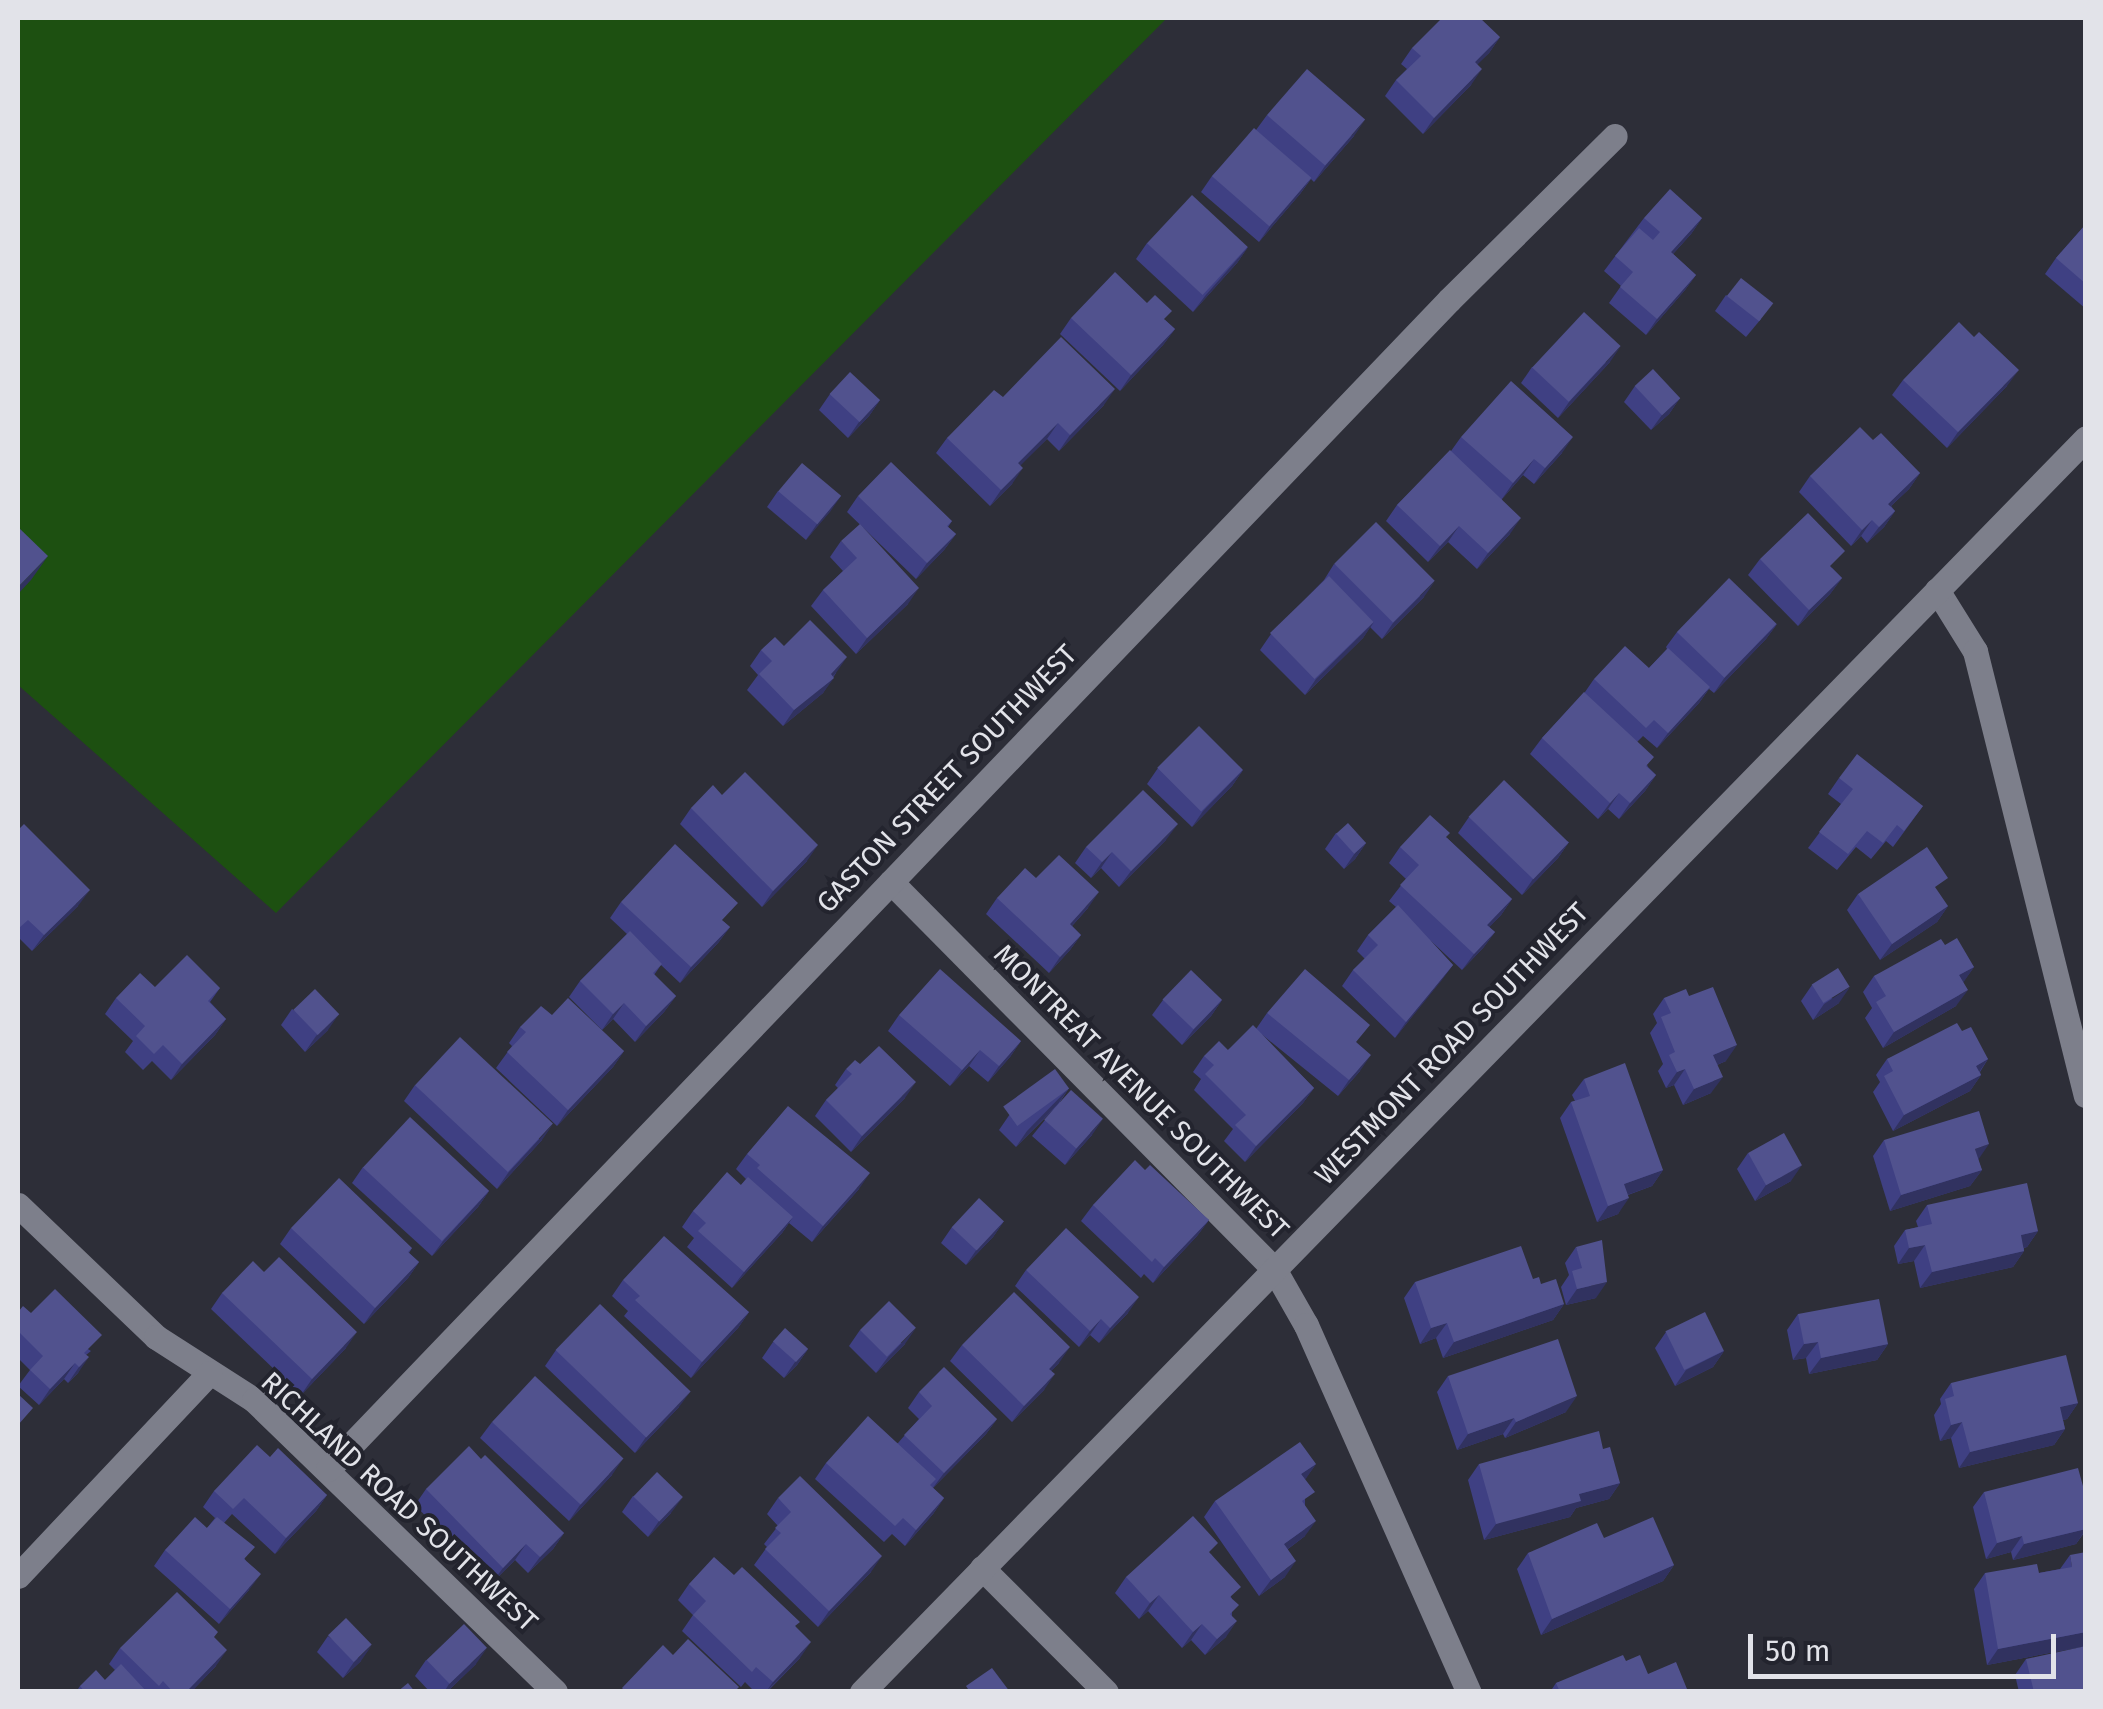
<!DOCTYPE html>
<html>
<head>
<meta charset="utf-8">
<style>
	body { margin:0 }
	#map { position:relative; width:2103px; height:1709px; overflow:hidden; background:#2d2e38; font-family:"Fira Sans",sans-serif }
	div>[style] { position:absolute }
	.green>* { inset:0; background:#1d5011 }
	.street>* { height:25px; margin:-12.5px; padding:0 12.5px; transform-origin:12.5px; border-radius:12.5px; background:#7d7f8b }
	.wall>* { inset:0; background:#3f4083 }
	.shaded-wall>* { inset:0; background:#313260 }
	.building>* { inset:0; background:#51528e; transform-origin:0 0 }
	span { translate:-50% -50%; white-space:nowrap; text-align:center; line-height:1.15; -webkit-text-stroke:8px #23242e; paint-order:stroke }
	.street-label { font-size:28px; color:#e2e3e9 }
	.frame { position:absolute; inset:0; border:20px solid #e2e3e9; pointer-events:none }
	.scale { position:absolute; left:1748px; top:1634px; width:308px; height:45px; box-sizing:border-box; border:5px solid #e2e3e9; border-top:0; padding-left:12px; font-size:30px; line-height:35px; white-space:nowrap; color:#e2e3e9; -webkit-text-stroke:8px #23242e; paint-order:stroke }
</style>
</head>
<body>
<div id="map">
	<div class="green">
		<i style="clip-path:polygon(18px 18px,1167px 18px,276px 913px,18px 685px)"></i>
	</div>
	<div class="street">
		<i style="left:1937px;top:590px;width:72px;rotate:58.1deg"></i>
		<i style="left:1975px;top:651px;width:458px;rotate:76deg"></i>
		<i style="left:891px;top:882px;width:544px;rotate:45.3deg"></i>
		<i style="left:1274px;top:1269px;width:64px;rotate:60.3deg"></i>
		<i style="left:1306px;top:1325px;width:402px;rotate:66.1deg"></i>
		<i style="left:18px;top:1205px;width:191px;rotate:43.7deg"></i>
		<i style="left:156px;top:1337px;width:117px;rotate:32.7deg"></i>
		<i style="left:254px;top:1400px;width:419px;rotate:44.1deg"></i>
		<i style="left:328px;top:1469px;width:1620px;rotate:-46.2deg"></i>
		<i style="left:1449px;top:300px;width:233px;rotate:-44.7deg"></i>
		<i style="left:982px;top:1568px;width:175px;rotate:45deg"></i>
		<i style="left:18px;top:1576px;width:279px;rotate:-46.7deg"></i>
		<i style="left:862px;top:1692px;width:1752px;rotate:-45.69deg"></i>
	</div>
	<div class="wall">
		<i style="clip-path:polygon(1500px 37px,1489px 53px,1477px 64px,1471px 85px,1423px 134px,1385px 96px,1396px 80px,1407px 69px,1401px 64px,1412px 48px)"></i>
		<i style="clip-path:polygon(1267px 115px,1354px 136px,1314px 182px,1311px 179px,1300px 194px,1259px 242px,1201px 192px,1212px 176px,1256px 130px)"></i>
		<i style="clip-path:polygon(1644px 218px,1702px 218px,1691px 234px,1673px 254px,1696px 275px,1685px 290px,1646px 335px,1609px 303px,1621px 286px,1604px 271px)"></i>
		<i style="clip-path:polygon(2086px 224px,2086px 309px,2045px 274px,2056px 258px)"></i>
		<i style="clip-path:polygon(1147px 243px,1248px 247px,1237px 263px,1193px 312px,1136px 259px)"></i>
		<i style="clip-path:polygon(1726px 295px,1761px 319px,1746px 337px,1715px 311px)"></i>
		<i style="clip-path:polygon(1071px 318px,1165px 320px,1175px 329px,1163px 345px,1120px 391px,1060px 334px)"></i>
		<i style="clip-path:polygon(1610px 362px,1558px 418px,1521px 383px,1532px 367px)"></i>
		<i style="clip-path:polygon(1903px 380px,2007px 386px,1947px 448px,1892px 395px)"></i>
		<i style="clip-path:polygon(1635px 386px,1680px 398px,1669px 414px,1651px 430px,1624px 402px)"></i>
		<i style="clip-path:polygon(830px 394px,880px 400px,869px 416px,848px 438px,819px 410px)"></i>
		<i style="clip-path:polygon(1003px 397px,1104px 405px,1059px 451px,1047px 439px,1020px 465px,1012px 484px,990px 506px,936px 453px,947px 438px)"></i>
		<i style="clip-path:polygon(1461px 437px,1562px 453px,1534px 484px,1523px 475px,1502px 499px,1510px 534px,1477px 569px,1448px 542px,1428px 562px,1386px 521px,1397px 505px,1451px 451px)"></i>
		<i style="clip-path:polygon(1873px 440px,1920px 473px,1909px 489px,1891px 506px,1895px 511px,1884px 527px,1867px 543px,1861px 536px,1851px 546px,1799px 492px,1810px 476px)"></i>
		<i style="clip-path:polygon(778px 491px,841px 496px,806px 540px,767px 507px)"></i>
		<i style="clip-path:polygon(858px 496px,952px 521px,948px 527px,956px 534px,944px 550px,916px 579px,847px 512px)"></i>
		<i style="clip-path:polygon(841px 541px,908px 604px,856px 654px,811px 606px,823px 590px,843px 571px,830px 557px)"></i>
		<i style="clip-path:polygon(1760px 559px,1832px 568px,1842px 578px,1830px 594px,1798px 626px,1748px 575px)"></i>
		<i style="clip-path:polygon(1334px 564px,1424px 597px,1382px 639px,1370px 627px,1363px 638px,1305px 695px,1260px 650px,1271px 634px,1324px 580px)"></i>
		<i style="clip-path:polygon(1777px 624px,1766px 639px,1714px 693px,1709px 689px,1699px 703px,1657px 748px,1643px 736px,1637px 742px,1648px 767px,1656px 775px,1645px 791px,1619px 819px,1608px 809px,1598px 819px,1530px 754px,1542px 738px,1585px 692px,1594px 679px,1649px 668px,1667px 649px,1666px 647px,1677px 632px)"></i>
		<i style="clip-path:polygon(784px 646px,836px 673px,823px 693px,783px 726px,747px 690px,758px 675px,750px 666px,761px 650px)"></i>
		<i style="clip-path:polygon(1158px 768px,1243px 770px,1232px 786px,1192px 827px,1147px 784px)"></i>
		<i style="clip-path:polygon(1839px 778px,1923px 806px,1893px 847px,1886px 841px,1871px 859px,1856px 847px,1837px 870px,1808px 848px,1841px 804px,1828px 794px)"></i>
		<i style="clip-path:polygon(722px 795px,807px 861px,762px 907px,680px 824px,691px 808px)"></i>
		<i style="clip-path:polygon(1469px 817px,1569px 842px,1558px 858px,1522px 895px,1458px 833px)"></i>
		<i style="clip-path:polygon(18px 830px,78px 906px,32px 951px,18px 937px)"></i>
		<i style="clip-path:polygon(1336px 833px,1366px 843px,1355px 859px,1344px 869px,1325px 849px)"></i>
		<i style="clip-path:polygon(1447px 838px,1512px 899px,1501px 915px,1489px 927px,1495px 932px,1483px 948px,1462px 970px,1430px 940px,1453px 965px,1395px 1038px,1342px 986px,1353px 970px,1365px 959px,1357px 951px,1368px 935px,1396px 907px,1389px 901px,1406px 879px,1389px 863px,1400px 847px)"></i>
		<i style="clip-path:polygon(1166px 840px,1119px 887px,1101px 868px,1091px 878px,1075px 863px,1086px 847px)"></i>
		<i style="clip-path:polygon(1036px 878px,1088px 908px,1072px 926px,1081px 935px,1070px 950px,1049px 973px,986px 914px,997px 898px)"></i>
		<i style="clip-path:polygon(1858px 894px,1948px 906px,1937px 922px,1880px 960px,1847px 910px)"></i>
		<i style="clip-path:polygon(621px 902px,724px 922px,730px 927px,718px 943px,680px 983px,661px 965px,654px 975px,676px 996px,664px 1012px,635px 1042px,613px 1019px,602px 1030px,569px 997px,580px 981px,627px 934px,610px 918px)"></i>
		<i style="clip-path:polygon(1945px 945px,1974px 967px,1963px 982px,1956px 1006px,1883px 1048px,1865px 1018px,1872px 1008px,1863px 992px,1874px 976px)"></i>
		<i style="clip-path:polygon(1812px 985px,1839px 1003px,1813px 1020px,1801px 1001px)"></i>
		<i style="clip-path:polygon(155px 987px,220px 988px,210px 1002px,226px 1019px,215px 1035px,171px 1080px,152px 1061px,143px 1070px,125px 1052px,133px 1041px,105px 1014px,116px 998px)"></i>
		<i style="clip-path:polygon(1689px 996px,1726px 1061px,1717px 1065px,1711px 1093px,1683px 1105px,1674px 1085px,1666px 1088px,1658px 1071px,1663px 1064px,1650px 1033px,1657px 1023px,1653px 1014px,1664px 998px)"></i>
		<i style="clip-path:polygon(1163px 1000px,1222px 1000px,1211px 1016px,1182px 1045px,1152px 1015px)"></i>
		<i style="clip-path:polygon(292px 1009px,328px 1030px,305px 1052px,281px 1025px)"></i>
		<i style="clip-path:polygon(1267px 1013px,1357px 1043px,1360px 1071px,1338px 1096px,1260px 1033px,1314px 1088px,1303px 1103px,1245px 1162px,1224px 1141px,1233px 1129px,1194px 1090px,1201px 1079px,1193px 1072px,1204px 1056px,1228px 1050px,1256px 1029px)"></i>
		<i style="clip-path:polygon(552px 1015px,624px 1051px,613px 1067px,557px 1126px,496px 1068px,512px 1046px,509px 1043px,520px 1027px)"></i>
		<i style="clip-path:polygon(899px 1015px,1021px 1041px,1010px 1057px,988px 1082px,969px 1066px,950px 1086px,888px 1031px)"></i>
		<i style="clip-path:polygon(1962px 1031px,1988px 1059px,1980px 1072px,1981px 1075px,1970px 1091px,1893px 1131px,1873px 1092px,1880px 1082px,1876px 1075px,1887px 1059px)"></i>
		<i style="clip-path:polygon(846px 1069px,905px 1098px,851px 1152px,815px 1116px,826px 1100px,838px 1088px,835px 1085px)"></i>
		<i style="clip-path:polygon(1584px 1079px,1663px 1170px,1652px 1186px,1628px 1195px,1618px 1214px,1597px 1222px,1560px 1118px,1571px 1102px,1575px 1101px,1572px 1095px)"></i>
		<i style="clip-path:polygon(415px 1085px,542px 1140px,497px 1189px,404px 1101px)"></i>
		<i style="clip-path:polygon(1069px 1088px,1060px 1102px,1092px 1135px,1065px 1165px,1032px 1136px,1054px 1109px,1016px 1147px,999px 1130px,1010px 1114px)"></i>
		<i style="clip-path:polygon(1884px 1140px,1978px 1160px,1982px 1170px,1970px 1186px,1890px 1211px,1873px 1156px)"></i>
		<i style="clip-path:polygon(1748px 1153px,1791px 1181px,1755px 1201px,1737px 1169px)"></i>
		<i style="clip-path:polygon(747px 1154px,859px 1189px,812px 1242px,789px 1223px,782px 1233px,732px 1288px,687px 1247px,694px 1238px,682px 1227px,693px 1211px,741px 1185px,746px 1179px,736px 1169px)"></i>
		<i style="clip-path:polygon(363px 1167px,489px 1191px,478px 1207px,432px 1256px,352px 1183px)"></i>
		<i style="clip-path:polygon(1145px 1170px,1209px 1220px,1197px 1236px,1153px 1283px,1144px 1274px,1141px 1278px,1081px 1221px,1093px 1205px)"></i>
		<i style="clip-path:polygon(1927px 1205px,2038px 1231px,2027px 1247px,2024px 1248px,2024px 1251px,2013px 1267px,1920px 1288px,1914px 1261px,1898px 1264px,1894px 1246px,1905px 1230px,1918px 1227px,1916px 1221px)"></i>
		<i style="clip-path:polygon(1004px 1221px,993px 1237px,966px 1265px,941px 1243px,952px 1227px)"></i>
		<i style="clip-path:polygon(291px 1228px,412px 1248px,409px 1253px,419px 1262px,408px 1278px,364px 1324px,280px 1244px)"></i>
		<i style="clip-path:polygon(1576px 1247px,1596px 1298px,1566px 1305px,1561px 1287px,1569px 1275px,1565px 1263px)"></i>
		<i style="clip-path:polygon(1026px 1270px,1128px 1313px,1099px 1343px,1090px 1335px,1079px 1347px,1015px 1286px)"></i>
		<i style="clip-path:polygon(264px 1272px,346px 1348px,301px 1395px,211px 1309px,222px 1293px)"></i>
		<i style="clip-path:polygon(1533px 1279px,1564px 1304px,1553px 1320px,1443px 1358px,1436px 1338px,1420px 1344px,1404px 1298px,1415px 1282px)"></i>
		<i style="clip-path:polygon(623px 1280px,749px 1312px,738px 1328px,691px 1378px,624px 1316px,628px 1311px,612px 1296px)"></i>
		<i style="clip-path:polygon(18px 1312px,31px 1313px,91px 1351px,86px 1355px,78px 1373px,68px 1383px,64px 1379px,39px 1405px,18px 1386px,30px 1370px,18px 1358px)"></i>
		<i style="clip-path:polygon(1798px 1314px,1888px 1344px,1877px 1360px,1809px 1374px,1806px 1358px,1793px 1360px,1787px 1330px)"></i>
		<i style="clip-path:polygon(860px 1330px,905px 1344px,876px 1373px,849px 1346px)"></i>
		<i style="clip-path:polygon(1666px 1332px,1724px 1351px,1713px 1367px,1675px 1386px,1655px 1348px)"></i>
		<i style="clip-path:polygon(773px 1342px,808px 1349px,797px 1365px,784px 1378px,762px 1358px)"></i>
		<i style="clip-path:polygon(962px 1345px,1059px 1363px,1051px 1371px,1044px 1390px,1012px 1422px,950px 1361px)"></i>
		<i style="clip-path:polygon(556px 1350px,679px 1407px,635px 1453px,545px 1366px)"></i>
		<i style="clip-path:polygon(1448px 1376px,1566px 1412px,1505px 1438px,1503px 1434px,1457px 1450px,1437px 1392px)"></i>
		<i style="clip-path:polygon(1951px 1383px,2078px 1403px,2067px 1419px,2063px 1420px,2065px 1429px,2054px 1445px,1959px 1468px,1951px 1438px,1940px 1441px,1934px 1415px,1941px 1404px,1940px 1399px)"></i>
		<i style="clip-path:polygon(919px 1392px,997px 1419px,986px 1434px,933px 1488px,944px 1498px,933px 1514px,905px 1546px,892px 1534px,884px 1542px,815px 1479px,826px 1463px,898px 1443px,919px 1419px,908px 1408px)"></i>
		<i style="clip-path:polygon(492px 1422px,612px 1475px,569px 1521px,480px 1438px)"></i>
		<i style="clip-path:polygon(270px 1457px,327px 1495px,316px 1511px,275px 1554px,232px 1514px,224px 1523px,246px 1561px,249px 1590px,219px 1624px,154px 1566px,165px 1550px,207px 1528px,215px 1518px,203px 1507px,214px 1491px)"></i>
		<i style="clip-path:polygon(481px 1459px,564px 1533px,553px 1549px,528px 1573px,515px 1560px,491px 1584px,415px 1505px,426px 1489px)"></i>
		<i style="clip-path:polygon(1316px 1464px,1305px 1479px,1305px 1536px,1288px 1549px,1285px 1577px,1259px 1596px,1204px 1517px,1215px 1501px)"></i>
		<i style="clip-path:polygon(1479px 1464px,1620px 1483px,1609px 1499px,1576px 1508px,1570px 1517px,1484px 1540px,1468px 1480px)"></i>
		<i style="clip-path:polygon(1984px 1492px,2084px 1518px,2086px 1530px,2076px 1544px,2013px 1560px,2011px 1552px,1986px 1559px,1973px 1507px)"></i>
		<i style="clip-path:polygon(633px 1496px,671px 1513px,648px 1537px,622px 1512px)"></i>
		<i style="clip-path:polygon(778px 1498px,871px 1572px,818px 1627px,754px 1565px,767px 1547px,764px 1544px,778px 1526px,767px 1514px)"></i>
		<i style="clip-path:polygon(1604px 1538px,1674px 1565px,1663px 1581px,1541px 1635px,1517px 1569px,1528px 1553px)"></i>
		<i style="clip-path:polygon(1211px 1554px,1232px 1599px,1232px 1615px,1226px 1637px,1205px 1655px,1191px 1640px,1182px 1648px,1148px 1611px,1139px 1619px,1115px 1593px,1126px 1577px)"></i>
		<i style="clip-path:polygon(2070px 1555px,2086px 1646px,1987px 1665px,1974px 1589px,1985px 1573px,2039px 1573px,2060px 1569px)"></i>
		<i style="clip-path:polygon(734px 1575px,796px 1627px,800px 1658px,767px 1692px,755px 1692px,745px 1682px,741px 1687px,682px 1631px,693px 1615px,678px 1600px,689px 1584px)"></i>
		<i style="clip-path:polygon(328px 1636px,361px 1661px,343px 1678px,317px 1652px)"></i>
		<i style="clip-path:polygon(215px 1638px,216px 1666px,191px 1692px,76px 1692px,80px 1686px,105px 1680px,115px 1670px,109px 1664px,120px 1648px)"></i>
		<i style="clip-path:polygon(2026px 1659px,2086px 1692px,2019px 1692px,2015px 1675px)"></i>
		<i style="clip-path:polygon(426px 1660px,476px 1664px,447px 1692px,430px 1692px,415px 1676px)"></i>
		<i style="clip-path:polygon(1626px 1661px,1648px 1674px,1685px 1692px,1550px 1692px,1556px 1683px)"></i>
	</div>
	<div class="shaded-wall">
		<i style="clip-path:polygon(1500px 37px,1489px 53px,1464px 78px,1475px 62px)"></i>
		<i style="clip-path:polygon(1482px 69px,1471px 85px,1423px 134px,1434px 118px)"></i>
		<i style="clip-path:polygon(1365px 120px,1354px 136px,1314px 182px,1325px 166px)"></i>
		<i style="clip-path:polygon(1311px 178px,1300px 194px,1259px 242px,1270px 226px)"></i>
		<i style="clip-path:polygon(1702px 218px,1691px 234px,1660px 268px,1671px 252px)"></i>
		<i style="clip-path:polygon(1248px 247px,1237px 263px,1193px 312px,1205px 296px)"></i>
		<i style="clip-path:polygon(1696px 275px,1685px 290px,1646px 335px,1657px 319px)"></i>
		<i style="clip-path:polygon(1175px 329px,1163px 345px,1120px 391px,1131px 375px)"></i>
		<i style="clip-path:polygon(1621px 346px,1610px 362px,1558px 418px,1569px 402px)"></i>
		<i style="clip-path:polygon(2019px 370px,2007px 386px,1947px 448px,1958px 432px)"></i>
		<i style="clip-path:polygon(1115px 389px,1104px 405px,1059px 451px,1070px 435px)"></i>
		<i style="clip-path:polygon(1680px 398px,1669px 414px,1651px 430px,1662px 415px)"></i>
		<i style="clip-path:polygon(880px 400px,869px 416px,848px 438px,859px 422px)"></i>
		<i style="clip-path:polygon(1058px 423px,1047px 439px,1007px 479px,1018px 463px)"></i>
		<i style="clip-path:polygon(1573px 437px,1562px 453px,1534px 484px,1545px 468px)"></i>
		<i style="clip-path:polygon(1534px 459px,1523px 475px,1502px 499px,1513px 483px)"></i>
		<i style="clip-path:polygon(1023px 468px,1012px 484px,990px 506px,1001px 490px)"></i>
		<i style="clip-path:polygon(1920px 473px,1909px 489px,1877px 519px,1888px 504px)"></i>
		<i style="clip-path:polygon(841px 496px,830px 512px,806px 540px,817px 524px)"></i>
		<i style="clip-path:polygon(1895px 511px,1884px 527px,1867px 543px,1879px 527px)"></i>
		<i style="clip-path:polygon(1521px 518px,1510px 534px,1477px 569px,1488px 553px)"></i>
		<i style="clip-path:polygon(1872px 520px,1861px 536px,1851px 546px,1862px 530px)"></i>
		<i style="clip-path:polygon(1459px 526px,1448px 542px,1428px 562px,1440px 546px)"></i>
		<i style="clip-path:polygon(956px 534px,944px 550px,916px 579px,927px 563px)"></i>
		<i style="clip-path:polygon(48px 556px,31px 580px,18px 594px,18px 587px)"></i>
		<i style="clip-path:polygon(1842px 578px,1830px 594px,1798px 626px,1809px 610px)"></i>
		<i style="clip-path:polygon(1435px 581px,1424px 597px,1382px 639px,1393px 623px)"></i>
		<i style="clip-path:polygon(919px 588px,908px 604px,856px 654px,867px 638px)"></i>
		<i style="clip-path:polygon(1374px 622px,1363px 638px,1305px 695px,1316px 679px)"></i>
		<i style="clip-path:polygon(1777px 624px,1766px 639px,1714px 693px,1725px 677px)"></i>
		<i style="clip-path:polygon(847px 657px,836px 673px,820px 689px,834px 678px,823px 693px,783px 726px,794px 710px)"></i>
		<i style="clip-path:polygon(1710px 687px,1699px 703px,1657px 748px,1668px 733px)"></i>
		<i style="clip-path:polygon(1243px 770px,1232px 786px,1192px 827px,1203px 811px)"></i>
		<i style="clip-path:polygon(1656px 775px,1645px 791px,1619px 819px,1630px 803px)"></i>
		<i style="clip-path:polygon(1619px 793px,1608px 809px,1598px 819px,1610px 803px)"></i>
		<i style="clip-path:polygon(1178px 824px,1166px 840px,1119px 887px,1131px 871px)"></i>
		<i style="clip-path:polygon(1569px 842px,1558px 858px,1522px 895px,1533px 879px)"></i>
		<i style="clip-path:polygon(1366px 843px,1355px 859px,1344px 869px,1355px 853px)"></i>
		<i style="clip-path:polygon(818px 845px,807px 861px,762px 907px,773px 891px)"></i>
		<i style="clip-path:polygon(1112px 852px,1101px 868px,1091px 878px,1102px 862px)"></i>
		<i style="clip-path:polygon(90px 890px,78px 906px,32px 951px,44px 935px)"></i>
		<i style="clip-path:polygon(1099px 892px,1088px 908px,1059px 940px,1070px 924px)"></i>
		<i style="clip-path:polygon(1512px 899px,1501px 915px,1476px 941px,1487px 925px)"></i>
		<i style="clip-path:polygon(1948px 906px,1937px 922px,1880px 960px,1892px 944px)"></i>
		<i style="clip-path:polygon(730px 927px,718px 943px,680px 983px,691px 967px)"></i>
		<i style="clip-path:polygon(1495px 932px,1483px 948px,1462px 970px,1474px 954px)"></i>
		<i style="clip-path:polygon(1081px 935px,1070px 950px,1049px 973px,1060px 957px)"></i>
		<i style="clip-path:polygon(1453px 965px,1442px 980px,1395px 1038px,1406px 1022px)"></i>
		<i style="clip-path:polygon(1974px 967px,1963px 983px,1959px 975px)"></i>
		<i style="clip-path:polygon(1850px 987px,1839px 1003px,1813px 1020px,1824px 1004px)"></i>
		<i style="clip-path:polygon(1968px 990px,1956px 1006px,1883px 1048px,1894px 1032px)"></i>
		<i style="clip-path:polygon(676px 996px,664px 1012px,635px 1042px,646px 1026px)"></i>
		<i style="clip-path:polygon(1222px 1000px,1211px 1016px,1182px 1045px,1194px 1029px)"></i>
		<i style="clip-path:polygon(624px 1003px,613px 1019px,602px 1030px,613px 1014px)"></i>
		<i style="clip-path:polygon(339px 1014px,328px 1030px,305px 1052px,316px 1036px)"></i>
		<i style="clip-path:polygon(226px 1019px,215px 1035px,171px 1080px,182px 1064px)"></i>
		<i style="clip-path:polygon(1021px 1041px,1010px 1057px,988px 1082px,999px 1066px)"></i>
		<i style="clip-path:polygon(1737px 1045px,1726px 1061px,1702px 1071px,1713px 1055px)"></i>
		<i style="clip-path:polygon(980px 1050px,969px 1066px,950px 1086px,962px 1070px)"></i>
		<i style="clip-path:polygon(624px 1051px,613px 1067px,557px 1126px,568px 1110px)"></i>
		<i style="clip-path:polygon(1371px 1055px,1360px 1071px,1338px 1096px,1349px 1080px)"></i>
		<i style="clip-path:polygon(1988px 1059px,1977px 1075px,1976px 1066px)"></i>
		<i style="clip-path:polygon(1685px 1069px,1674px 1085px,1666px 1088px,1677px 1072px)"></i>
		<i style="clip-path:polygon(1981px 1075px,1970px 1091px,1893px 1131px,1904px 1115px)"></i>
		<i style="clip-path:polygon(1723px 1077px,1711px 1093px,1683px 1105px,1694px 1089px)"></i>
		<i style="clip-path:polygon(916px 1082px,905px 1098px,851px 1152px,862px 1136px)"></i>
		<i style="clip-path:polygon(1069px 1088px,1058px 1104px,1016px 1147px,1027px 1131px)"></i>
		<i style="clip-path:polygon(1314px 1088px,1303px 1103px,1245px 1162px,1256px 1146px)"></i>
		<i style="clip-path:polygon(1103px 1119px,1092px 1135px,1065px 1165px,1076px 1149px)"></i>
		<i style="clip-path:polygon(553px 1124px,542px 1140px,497px 1189px,508px 1173px)"></i>
		<i style="clip-path:polygon(1989px 1144px,1978px 1160px,1975px 1149px)"></i>
		<i style="clip-path:polygon(1802px 1165px,1791px 1181px,1755px 1201px,1766px 1185px)"></i>
		<i style="clip-path:polygon(1663px 1170px,1652px 1186px,1613px 1200px,1624px 1184px)"></i>
		<i style="clip-path:polygon(1982px 1170px,1970px 1186px,1890px 1211px,1901px 1195px)"></i>
		<i style="clip-path:polygon(870px 1173px,859px 1189px,812px 1242px,823px 1226px)"></i>
		<i style="clip-path:polygon(489px 1191px,478px 1207px,432px 1256px,443px 1241px)"></i>
		<i style="clip-path:polygon(1629px 1198px,1618px 1214px,1597px 1222px,1608px 1206px)"></i>
		<i style="clip-path:polygon(793px 1217px,782px 1233px,732px 1288px,744px 1272px)"></i>
		<i style="clip-path:polygon(1209px 1220px,1197px 1236px,1153px 1283px,1164px 1267px)"></i>
		<i style="clip-path:polygon(1004px 1221px,993px 1237px,966px 1265px,977px 1249px)"></i>
		<i style="clip-path:polygon(2038px 1231px,2027px 1247px,2009px 1251px,2021px 1235px)"></i>
		<i style="clip-path:polygon(1925px 1245px,1914px 1261px,1898px 1264px,1909px 1248px)"></i>
		<i style="clip-path:polygon(2024px 1251px,2013px 1267px,1920px 1288px,1932px 1272px)"></i>
		<i style="clip-path:polygon(419px 1262px,408px 1278px,364px 1324px,375px 1308px)"></i>
		<i style="clip-path:polygon(1607px 1282px,1596px 1298px,1566px 1305px,1577px 1289px)"></i>
		<i style="clip-path:polygon(1139px 1297px,1128px 1313px,1099px 1343px,1110px 1328px)"></i>
		<i style="clip-path:polygon(1564px 1304px,1553px 1320px,1443px 1358px,1454px 1342px)"></i>
		<i style="clip-path:polygon(749px 1312px,738px 1328px,691px 1378px,702px 1362px)"></i>
		<i style="clip-path:polygon(1101px 1319px,1090px 1335px,1079px 1347px,1090px 1331px)"></i>
		<i style="clip-path:polygon(1447px 1323px,1436px 1338px,1420px 1344px,1431px 1328px)"></i>
		<i style="clip-path:polygon(916px 1328px,905px 1344px,876px 1373px,888px 1357px)"></i>
		<i style="clip-path:polygon(357px 1332px,346px 1348px,301px 1395px,312px 1379px)"></i>
		<i style="clip-path:polygon(1818px 1342px,1806px 1358px,1793px 1360px,1804px 1344px)"></i>
		<i style="clip-path:polygon(1888px 1344px,1877px 1360px,1809px 1374px,1821px 1358px)"></i>
		<i style="clip-path:polygon(1070px 1347px,1059px 1363px,1038px 1385px,1049px 1369px)"></i>
		<i style="clip-path:polygon(808px 1349px,797px 1365px,784px 1378px,795px 1362px)"></i>
		<i style="clip-path:polygon(1724px 1351px,1713px 1367px,1675px 1386px,1686px 1370px)"></i>
		<i style="clip-path:polygon(89px 1357px,78px 1373px,68px 1383px,79px 1367px)"></i>
		<i style="clip-path:polygon(75px 1363px,64px 1379px,39px 1405px,50px 1389px)"></i>
		<i style="clip-path:polygon(1055px 1374px,1044px 1390px,1012px 1422px,1024px 1406px)"></i>
		<i style="clip-path:polygon(691px 1391px,679px 1407px,635px 1453px,646px 1437px)"></i>
		<i style="clip-path:polygon(1577px 1396px,1566px 1412px,1505px 1438px,1516px 1422px)"></i>
		<i style="clip-path:polygon(2078px 1403px,2067px 1419px,2048px 1423px,2060px 1407px)"></i>
		<i style="clip-path:polygon(1514px 1418px,1503px 1434px,1457px 1450px,1468px 1434px)"></i>
		<i style="clip-path:polygon(997px 1419px,986px 1434px,932px 1489px,944px 1473px)"></i>
		<i style="clip-path:polygon(1962px 1422px,1951px 1438px,1940px 1441px,1951px 1425px)"></i>
		<i style="clip-path:polygon(2065px 1429px,2054px 1445px,1959px 1468px,1970px 1452px)"></i>
		<i style="clip-path:polygon(623px 1459px,612px 1475px,569px 1521px,580px 1505px)"></i>
		<i style="clip-path:polygon(1316px 1464px,1305px 1480px,1301px 1474px)"></i>
		<i style="clip-path:polygon(1620px 1483px,1609px 1499px,1576px 1508px,1570px 1517px,1484px 1540px,1496px 1524px,1579px 1494px)"></i>
		<i style="clip-path:polygon(327px 1495px,316px 1511px,275px 1554px,286px 1538px)"></i>
		<i style="clip-path:polygon(683px 1497px,671px 1513px,648px 1537px,659px 1521px)"></i>
		<i style="clip-path:polygon(944px 1498px,933px 1514px,905px 1546px,916px 1530px)"></i>
		<i style="clip-path:polygon(1316px 1521px,1305px 1536px,1273px 1560px,1284px 1544px)"></i>
		<i style="clip-path:polygon(2086px 1529px,2076px 1544px,2013px 1560px,2024px 1544px)"></i>
		<i style="clip-path:polygon(564px 1533px,553px 1549px,528px 1573px,540px 1557px)"></i>
		<i style="clip-path:polygon(2022px 1536px,2011px 1552px,1986px 1559px,1997px 1543px)"></i>
		<i style="clip-path:polygon(526px 1544px,515px 1560px,491px 1584px,503px 1568px)"></i>
		<i style="clip-path:polygon(882px 1556px,871px 1572px,818px 1627px,829px 1611px)"></i>
		<i style="clip-path:polygon(1296px 1561px,1285px 1577px,1259px 1596px,1271px 1580px)"></i>
		<i style="clip-path:polygon(1674px 1565px,1663px 1581px,1541px 1635px,1552px 1619px)"></i>
		<i style="clip-path:polygon(261px 1574px,249px 1590px,219px 1624px,230px 1609px)"></i>
		<i style="clip-path:polygon(1159px 1595px,1148px 1611px,1139px 1619px,1150px 1603px)"></i>
		<i style="clip-path:polygon(1237px 1621px,1226px 1637px,1205px 1655px,1217px 1639px)"></i>
		<i style="clip-path:polygon(1202px 1624px,1191px 1640px,1182px 1648px,1193px 1632px)"></i>
		<i style="clip-path:polygon(2086px 1632px,2086px 1646px,1987px 1665px,1998px 1649px)"></i>
		<i style="clip-path:polygon(811px 1642px,800px 1658px,766px 1692px,773px 1682px)"></i>
		<i style="clip-path:polygon(372px 1645px,361px 1661px,343px 1678px,354px 1662px)"></i>
		<i style="clip-path:polygon(487px 1648px,476px 1664px,447px 1692px,444px 1692px,449px 1684px)"></i>
		<i style="clip-path:polygon(227px 1650px,216px 1666px,191px 1692px,186px 1692px)"></i>
	</div>
	<div class="building">
		<i style="clip-path:polygon(1442px 18px,1480px 18px,1500px 37px,1475px 62px,1482px 69px,1434px 118px,1396px 80px,1421px 56px,1412px 48px)"></i>
		<i style="left:1307px;top:69px;width:77px;height:61px;rotate:41deg"></i>
		<i style="left:1254px;top:128px;width:76px;height:64px;rotate:41deg"></i>
		<i style="clip-path:polygon(1670px 189px,1702px 218px,1671px 252px,1696px 275px,1657px 319px,1620px 287px,1633px 272px,1615px 256px,1639px 228px,1653px 240px,1660px 232px,1644px 218px)"></i>
		<i style="left:1192px;top:195px;width:76px;height:66px;rotate:43deg"></i>
		<i style="clip-path:polygon(2086px 224px,2086px 284px,2056px 258px)"></i>
		<i style="clip-path:polygon(1115px 272px,1147px 303px,1155px 295px,1172px 311px,1164px 319px,1175px 329px,1131px 375px,1071px 318px)"></i>
		<i style="left:1741px;top:278px;width:41px;height:23px;rotate:38deg"></i>
		<i style="left:1584px;top:312px;width:50px;height:76px;rotate:43deg"></i>
		<i style="clip-path:polygon(1959px 322px,1974px 337px,1979px 332px,2019px 370px,1958px 432px,1903px 380px)"></i>
		<i style="clip-path:polygon(1061px 337px,1115px 389px,1070px 435px,1058px 423px,1018px 463px,1023px 468px,1001px 490px,947px 438px,994px 390px,1003px 397px)"></i>
		<i style="left:1653px;top:369px;width:40px;height:25px;rotate:47deg"></i>
		<i style="left:850px;top:372px;width:41px;height:30px;rotate:43deg"></i>
		<i style="clip-path:polygon(1511px 381px,1573px 437px,1545px 468px,1534px 459px,1513px 483px,1461px 437px)"></i>
		<i style="clip-path:polygon(1860px 427px,1873px 440px,1881px 433px,1920px 473px,1888px 504px,1895px 511px,1879px 527px,1872px 520px,1862px 530px,1810px 476px)"></i>
		<i style="clip-path:polygon(1450px 450px,1521px 518px,1488px 553px,1459px 526px,1440px 546px,1397px 505px)"></i>
		<i style="clip-path:polygon(891px 462px,952px 521px,947px 526px,956px 534px,927px 563px,858px 496px)"></i>
		<i style="left:802px;top:463px;width:51px;height:37px;rotate:40deg"></i>
		<i style="clip-path:polygon(1808px 513px,1845px 551px,1830px 566px,1842px 578px,1809px 610px,1760px 559px)"></i>
		<i style="left:1376px;top:522px;width:83px;height:59px;rotate:45deg"></i>
		<i style="clip-path:polygon(860px 524px,919px 588px,867px 638px,823px 590px,857px 558px,841px 541px)"></i>
		<i style="clip-path:polygon(18px 527px,48px 556px,18px 587px)"></i>
		<i style="left:1329px;top:576px;width:64px;height:82px;rotate:46deg"></i>
		<i style="left:1729px;top:578px;width:66px;height:75px;rotate:44deg"></i>
		<i style="clip-path:polygon(810px 620px,847px 657px,831px 674px,834px 678px,794px 710px,759px 674px,772px 661px,761px 650px,775px 637px,784px 646px)"></i>
		<i style="clip-path:polygon(1625px 646px,1649px 668px,1668px 648px,1710px 687px,1668px 733px,1654px 720px,1646px 728px,1594px 679px)"></i>
		<i style="clip-path:polygon(1584px 692px,1654px 757px,1646px 766px,1656px 775px,1630px 803px,1619px 793px,1610px 803px,1542px 738px)"></i>
		<i style="left:1199px;top:726px;width:62px;height:59px;rotate:45deg"></i>
		<i style="clip-path:polygon(1857px 754px,1923px 806px,1904px 831px,1897px 825px,1883px 843px,1867px 831px,1848px 854px,1819px 832px,1853px 789px,1839px 778px)"></i>
		<i style="clip-path:polygon(745px 772px,818px 845px,773px 891px,691px 808px,713px 785px,722px 795px)"></i>
		<i style="left:1504px;top:780px;width:90px;height:51px;rotate:44deg"></i>
		<i style="clip-path:polygon(1143px 790px,1178px 824px,1131px 871px,1112px 852px,1102px 862px,1086px 847px)"></i>
		<i style="clip-path:polygon(1430px 815px,1450px 833px,1446px 837px,1512px 899px,1487px 925px,1495px 932px,1474px 954px,1400px 885px,1419px 865px,1400px 847px)"></i>
		<i style="left:1348px;top:823px;width:27px;height:16px;rotate:48deg"></i>
		<i style="clip-path:polygon(24px 824px,90px 890px,44px 935px,28px 920px,19px 928px,18px 926px,18px 830px)"></i>
		<i style="clip-path:polygon(675px 844px,738px 903px,722px 920px,730px 927px,691px 967px,621px 902px)"></i>
		<i style="clip-path:polygon(1927px 847px,1948px 878px,1935px 887px,1948px 906px,1892px 944px,1858px 894px)"></i>
		<i style="clip-path:polygon(1059px 855px,1099px 892px,1070px 924px,1081px 935px,1060px 957px,997px 898px,1025px 868px,1036px 878px)"></i>
		<i style="clip-path:polygon(1398px 905px,1453px 965px,1406px 1022px,1353px 970px,1378px 945px,1368px 935px)"></i>
		<i style="clip-path:polygon(630px 931px,662px 964px,653px 973px,676px 996px,646px 1026px,624px 1003px,613px 1014px,580px 981px)"></i>
		<i style="clip-path:polygon(1957px 938px,1974px 967px,1959px 975px,1968px 990px,1894px 1032px,1876px 1002px,1886px 996px,1874px 976px,1941px 939px,1945px 945px)"></i>
		<i style="clip-path:polygon(187px 955px,220px 988px,208px 1001px,226px 1019px,182px 1064px,163px 1045px,154px 1054px,136px 1036px,145px 1026px,116px 998px,140px 973px,155px 987px)"></i>
		<i style="left:1838px;top:968px;width:22px;height:31px;rotate:58deg"></i>
		<i style="clip-path:polygon(940px 969px,1021px 1041px,999px 1066px,980px 1050px,962px 1070px,899px 1015px)"></i>
		<i style="clip-path:polygon(1305px 969px,1370px 1025px,1356px 1042px,1371px 1055px,1349px 1080px,1267px 1013px)"></i>
		<i style="left:1191px;top:970px;width:43px;height:41px;rotate:44deg"></i>
		<i style="clip-path:polygon(1713px 987px,1737px 1045px,1713px 1055px,1723px 1077px,1694px 1089px,1685px 1069px,1677px 1072px,1669px 1055px,1675px 1052px,1661px 1017px,1671px 1013px,1664px 998px,1686px 989px,1689px 996px)"></i>
		<i style="left:315px;top:989px;width:35px;height:30px;rotate:46deg"></i>
		<i style="clip-path:polygon(568px 998px,624px 1051px,568px 1110px,507px 1052px,526px 1032px,520px 1027px,541px 1006px,552px 1015px)"></i>
		<i style="clip-path:polygon(1957px 1023px,1962px 1031px,1971px 1027px,1988px 1059px,1976px 1066px,1981px 1075px,1904px 1115px,1884px 1076px,1893px 1071px,1887px 1059px)"></i>
		<i style="clip-path:polygon(1253px 1025px,1314px 1088px,1256px 1146px,1235px 1125px,1246px 1115px,1205px 1074px,1214px 1065px,1204px 1056px,1219px 1041px,1228px 1050px)"></i>
		<i style="left:460px;top:1037px;width:127px;height:66px;rotate:43deg"></i>
		<i style="clip-path:polygon(879px 1046px,916px 1082px,862px 1136px,826px 1100px,852px 1074px,846px 1069px,855px 1060px,860px 1064px)"></i>
		<i style="clip-path:polygon(1625px 1063px,1663px 1170px,1624px 1184px,1629px 1198px,1608px 1206px,1571px 1102px,1590px 1096px,1584px 1079px)"></i>
		<i style="left:1055px;top:1069px;width:24px;height:64px;rotate:54deg"></i>
		<i style="left:1071px;top:1090px;width:43px;height:40px;rotate:42deg"></i>
		<i style="clip-path:polygon(788px 1106px,870px 1173px,823px 1226px,757px 1168px,760px 1165px,747px 1154px)"></i>
		<i style="clip-path:polygon(1979px 1111px,1989px 1144px,1975px 1149px,1982px 1170px,1901px 1195px,1884px 1140px)"></i>
		<i style="left:410px;top:1117px;width:108px;height:69px;rotate:43deg"></i>
		<i style="left:1784px;top:1133px;width:37px;height:41px;rotate:61deg"></i>
		<i style="clip-path:polygon(1135px 1160px,1145px 1170px,1150px 1165px,1209px 1220px,1164px 1267px,1155px 1258px,1152px 1262px,1093px 1205px)"></i>
		<i style="clip-path:polygon(727px 1172px,741px 1185px,748px 1177px,793px 1217px,744px 1272px,698px 1231px,706px 1223px,693px 1211px)"></i>
		<i style="clip-path:polygon(339px 1178px,412px 1248px,408px 1252px,419px 1262px,375px 1308px,291px 1228px)"></i>
		<i style="clip-path:polygon(2027px 1183px,2038px 1231px,2021px 1235px,2024px 1251px,1932px 1272px,1925px 1245px,1909px 1248px,1905px 1230px,1932px 1224px,1927px 1205px)"></i>
		<i style="left:979px;top:1198px;width:34px;height:40px;rotate:43deg"></i>
		<i style="clip-path:polygon(1066px 1228px,1139px 1297px,1110px 1328px,1101px 1319px,1090px 1331px,1026px 1270px)"></i>
		<i style="clip-path:polygon(664px 1236px,749px 1312px,702px 1362px,635px 1300px,640px 1296px,623px 1280px)"></i>
		<i style="clip-path:polygon(1602px 1240px,1607px 1282px,1577px 1289px,1572px 1271px,1582px 1268px,1576px 1247px)"></i>
		<i style="clip-path:polygon(1521px 1246px,1533px 1279px,1539px 1277px,1541px 1284px,1556px 1279px,1564px 1304px,1454px 1342px,1447px 1323px,1431px 1328px,1415px 1282px)"></i>
		<i style="clip-path:polygon(279px 1257px,357px 1332px,312px 1379px,222px 1293px,253px 1261px,264px 1272px)"></i>
		<i style="clip-path:polygon(55px 1289px,102px 1335px,84px 1353px,89px 1357px,79px 1367px,75px 1363px,50px 1389px,30px 1370px,43px 1356px,18px 1331px,18px 1327px,20px 1325px,18px 1323px,18px 1312px,23px 1306px,31px 1313px)"></i>
		<i style="clip-path:polygon(1014px 1292px,1070px 1347px,1049px 1369px,1055px 1374px,1024px 1406px,962px 1345px)"></i>
		<i style="clip-path:polygon(1879px 1299px,1888px 1344px,1821px 1358px,1818px 1342px,1804px 1344px,1798px 1314px)"></i>
		<i style="left:889px;top:1301px;width:38px;height:41px;rotate:45deg"></i>
		<i style="left:600px;top:1304px;width:126px;height:64px;rotate:44deg"></i>
		<i style="left:1705px;top:1312px;width:43px;height:44px;rotate:64deg"></i>
		<i style="left:785px;top:1328px;width:31px;height:18px;rotate:42deg"></i>
		<i style="clip-path:polygon(1558px 1339px,1577px 1396px,1516px 1422px,1514px 1418px,1468px 1434px,1448px 1376px)"></i>
		<i style="clip-path:polygon(2066px 1355px,2078px 1403px,2060px 1407px,2065px 1429px,1970px 1452px,1962px 1422px,1951px 1425px,1945px 1399px,1954px 1396px,1951px 1383px)"></i>
		<i style="clip-path:polygon(944px 1367px,997px 1419px,944px 1473px,904px 1435px,932px 1406px,919px 1392px)"></i>
		<i style="left:535px;top:1376px;width:121px;height:63px;rotate:43deg"></i>
		<i style="clip-path:polygon(18px 1394px,33px 1408px,18px 1425px)"></i>
		<i style="clip-path:polygon(868px 1416px,936px 1479px,930px 1485px,944px 1498px,916px 1530px,903px 1518px,895px 1526px,826px 1463px)"></i>
		<i style="clip-path:polygon(1599px 1431px,1603px 1449px,1610px 1447px,1620px 1483px,1579px 1494px,1581px 1501px,1496px 1524px,1479px 1464px)"></i>
		<i style="clip-path:polygon(1300px 1442px,1316px 1464px,1301px 1474px,1315px 1492px,1302px 1501px,1316px 1521px,1284px 1544px,1296px 1561px,1271px 1580px,1215px 1501px)"></i>
		<i style="clip-path:polygon(257px 1445px,270px 1457px,278px 1448px,327px 1495px,286px 1538px,244px 1498px,233px 1509px,214px 1491px)"></i>
		<i style="clip-path:polygon(469px 1446px,481px 1459px,485px 1455px,564px 1533px,540px 1557px,526px 1544px,503px 1568px,426px 1489px)"></i>
		<i style="clip-path:polygon(2078px 1468px,2086px 1497px,2086px 1512px,2083px 1512px,2086px 1529px,2024px 1544px,2022px 1536px,1997px 1543px,1984px 1492px)"></i>
		<i style="left:657px;top:1472px;width:36px;height:34px;rotate:44deg"></i>
		<i style="clip-path:polygon(800px 1476px,882px 1556px,829px 1611px,765px 1549px,781px 1533px,775px 1528px,791px 1512px,778px 1498px)"></i>
		<i style="clip-path:polygon(1193px 1516px,1218px 1543px,1209px 1552px,1241px 1587px,1230px 1597px,1239px 1605px,1230px 1614px,1237px 1621px,1217px 1639px,1202px 1624px,1193px 1632px,1159px 1595px,1150px 1603px,1126px 1577px)"></i>
		<i style="clip-path:polygon(195px 1517px,207px 1528px,217px 1517px,255px 1547px,244px 1559px,261px 1574px,230px 1609px,165px 1550px)"></i>
		<i style="clip-path:polygon(1653px 1517px,1674px 1565px,1552px 1619px,1528px 1553px,1597px 1523px,1604px 1538px)"></i>
		<i style="clip-path:polygon(2086px 1552px,2086px 1632px,1998px 1649px,1985px 1573px,2037px 1564px,2039px 1573px,2072px 1567px,2070px 1555px)"></i>
		<i style="clip-path:polygon(714px 1557px,734px 1575px,742px 1567px,800px 1622px,795px 1626px,811px 1642px,773px 1682px,756px 1667px,752px 1672px,693px 1615px,706px 1601px,689px 1584px)"></i>
		<i style="clip-path:polygon(177px 1592px,218px 1632px,214px 1637px,227px 1650px,186px 1692px,173px 1692px,163px 1681px,159px 1686px,120px 1648px)"></i>
		<i style="left:346px;top:1618px;width:37px;height:25px;rotate:46deg"></i>
		<i style="left:464px;top:1624px;width:33px;height:52px;rotate:46deg"></i>
		<i style="clip-path:polygon(688px 1639px,739px 1687px,734px 1692px,626px 1692px,622px 1688px,663px 1645px,673px 1655px)"></i>
		<i style="clip-path:polygon(2086px 1646px,2086px 1692px,2034px 1692px,2026px 1659px)"></i>
		<i style="clip-path:polygon(1623px 1655px,1626px 1661px,1640px 1655px,1648px 1674px,1676px 1662px,1687px 1689px,1680px 1692px,1560px 1692px,1556px 1683px)"></i>
		<i style="clip-path:polygon(121px 1664px,147px 1692px,85px 1692px,80px 1686px,96px 1670px,105px 1680px)"></i>
		<i style="clip-path:polygon(992px 1668px,1010px 1692px,970px 1692px,966px 1686px)"></i>
		<i style="clip-path:polygon(408px 1683px,415px 1692px,397px 1692px)"></i>
	</div>
	<div class="street-label">
		<span style="left:947px;top:779px;rotate:-46deg">GASTON STREET SOUTHWEST</span>
		<span style="left:1452px;top:1044px;rotate:-46deg">WESTMONT ROAD SOUTHWEST</span>
		<span style="left:1141px;top:1092px;rotate:45deg">MONTREAT AVENUE SOUTHWEST</span>
		<span style="left:399px;top:1502px;rotate:43deg">RICHLAND ROAD SOUTHWEST</span>
	</div>
	<div class="frame"></div>
	<div class="scale">50 m</div>
</div>
</body>
</html>
